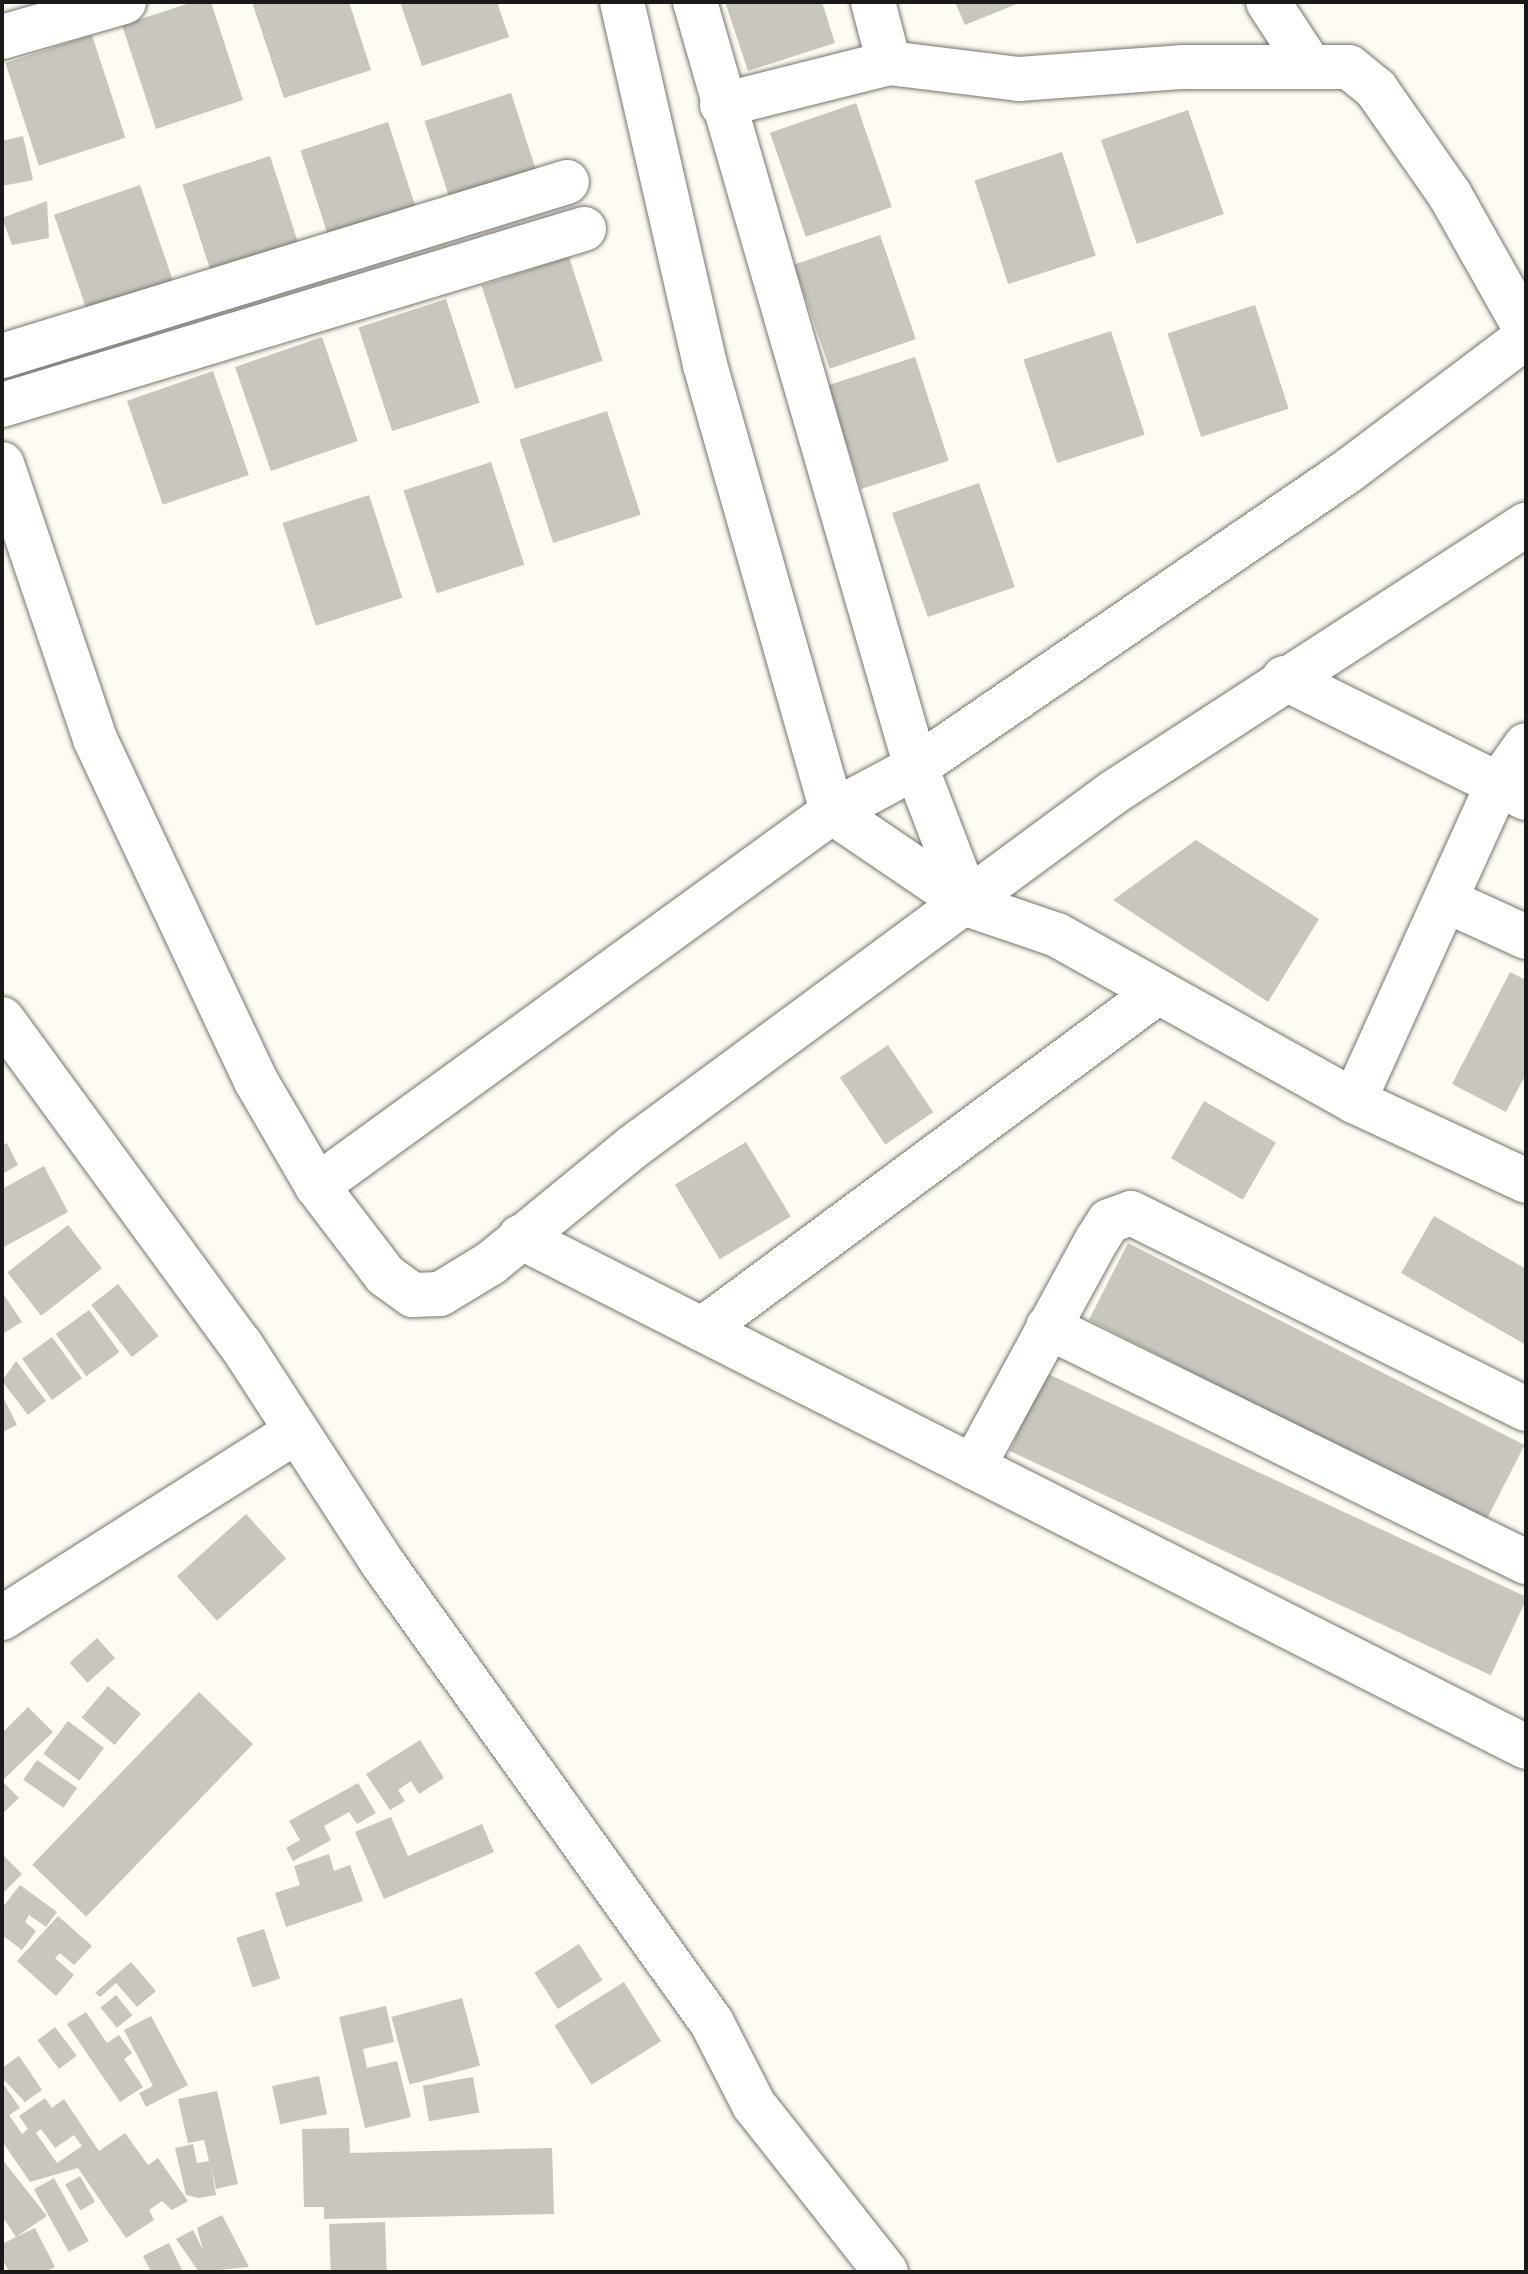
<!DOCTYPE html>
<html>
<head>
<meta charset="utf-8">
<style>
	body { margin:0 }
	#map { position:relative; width:1528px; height:2274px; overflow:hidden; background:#fefbf3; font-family:"Crimson Pro",serif }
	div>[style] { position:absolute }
	.building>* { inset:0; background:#c9c6be; transform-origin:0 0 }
	.roads { filter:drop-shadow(0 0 2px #77746e) drop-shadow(0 0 2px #77746e) }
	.minor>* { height:44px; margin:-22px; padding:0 22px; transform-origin:22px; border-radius:22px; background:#fff }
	span { translate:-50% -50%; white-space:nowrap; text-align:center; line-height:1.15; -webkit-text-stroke:7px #fefbf3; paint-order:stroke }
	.frame { position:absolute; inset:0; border:4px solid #1b1917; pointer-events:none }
</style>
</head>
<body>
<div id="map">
	<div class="building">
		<i style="clip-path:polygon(193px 2px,211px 2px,243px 100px,156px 129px,122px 25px)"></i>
		<i style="clip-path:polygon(252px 2px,349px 2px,371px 70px,284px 98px)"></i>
		<i style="clip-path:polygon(400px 2px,497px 2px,509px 37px,422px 66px)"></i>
		<i style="clip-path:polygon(725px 2px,822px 2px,835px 43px,748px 71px)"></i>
		<i style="clip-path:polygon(955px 2px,1022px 2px,965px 25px)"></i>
		<i style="left:92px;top:35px;width:108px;height:91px;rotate:72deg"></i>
		<i style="left:511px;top:93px;width:84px;height:91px;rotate:72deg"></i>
		<i style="left:856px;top:103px;width:110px;height:91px;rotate:71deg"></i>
		<i style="left:1188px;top:110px;width:110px;height:92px;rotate:71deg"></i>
		<i style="left:388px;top:122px;width:109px;height:92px;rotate:72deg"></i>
		<i style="clip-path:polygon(23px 136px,33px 180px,2px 186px,2px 141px)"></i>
		<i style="left:1062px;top:152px;width:109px;height:92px;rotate:72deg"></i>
		<i style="left:270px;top:156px;width:109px;height:92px;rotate:72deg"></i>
		<i style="left:140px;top:185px;width:110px;height:91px;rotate:71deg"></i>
		<i style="clip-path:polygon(47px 201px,49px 238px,12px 245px,2px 218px)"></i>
		<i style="left:880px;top:235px;width:110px;height:91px;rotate:71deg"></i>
		<i style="left:569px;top:257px;width:109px;height:92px;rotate:72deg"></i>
		<i style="left:446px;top:299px;width:109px;height:92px;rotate:72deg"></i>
		<i style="left:1255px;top:305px;width:109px;height:92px;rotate:72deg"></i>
		<i style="left:1111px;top:331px;width:109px;height:92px;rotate:72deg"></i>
		<i style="left:322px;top:337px;width:110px;height:92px;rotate:71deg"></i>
		<i style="left:915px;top:357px;width:109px;height:92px;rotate:72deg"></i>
		<i style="left:213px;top:371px;width:110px;height:91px;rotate:71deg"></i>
		<i style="left:607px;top:411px;width:109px;height:92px;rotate:72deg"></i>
		<i style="left:491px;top:462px;width:108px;height:92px;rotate:72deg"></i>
		<i style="left:979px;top:483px;width:110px;height:92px;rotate:71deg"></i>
		<i style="left:369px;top:495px;width:108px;height:91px;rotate:72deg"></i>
		<i style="clip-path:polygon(1196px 840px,1319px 919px,1268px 1002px,1113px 900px)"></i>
		<i style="clip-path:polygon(1510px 972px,1526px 980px,1526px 1074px,1506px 1112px,1452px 1084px)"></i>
		<i style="left:888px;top:1045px;width:81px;height:58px;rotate:56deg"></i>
		<i style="left:1204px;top:1101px;width:83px;height:66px;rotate:30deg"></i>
		<i style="left:746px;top:1142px;width:87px;height:83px;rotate:59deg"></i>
		<i style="clip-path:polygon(7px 1143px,18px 1165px,2px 1174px,2px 1146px)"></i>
		<i style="clip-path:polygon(44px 1166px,68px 1212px,2px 1248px,2px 1189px)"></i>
		<i style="clip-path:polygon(1434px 1216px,1526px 1269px,1526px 1345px,1401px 1273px)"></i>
		<i style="left:68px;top:1225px;width:55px;height:77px;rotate:52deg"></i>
		<i style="left:1128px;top:1243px;width:445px;height:86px;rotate:27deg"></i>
		<i style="left:118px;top:1284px;width:66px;height:34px;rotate:52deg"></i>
		<i style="clip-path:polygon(2px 1292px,22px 1322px,2px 1334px)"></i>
		<i style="left:89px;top:1310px;width:52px;height:41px;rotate:54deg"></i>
		<i style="left:52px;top:1337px;width:51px;height:37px;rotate:54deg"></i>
		<i style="clip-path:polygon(16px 1361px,46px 1401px,28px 1415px,2px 1381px)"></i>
		<i style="left:1046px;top:1373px;width:531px;height:86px;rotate:25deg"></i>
		<i style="clip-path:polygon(2px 1395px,17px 1425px,2px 1432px)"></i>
		<i style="left:246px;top:1514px;width:60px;height:93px;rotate:48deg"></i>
		<i style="left:97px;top:1638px;width:27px;height:37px;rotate:48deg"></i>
		<i style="left:108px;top:1686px;width:43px;height:41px;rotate:40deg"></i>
		<i style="left:199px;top:1692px;width:75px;height:240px;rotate:44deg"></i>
		<i style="clip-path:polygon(28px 1707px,53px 1732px,2px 1781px,19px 1798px,2px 1814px,2px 1733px)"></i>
		<i style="left:68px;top:1721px;width:45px;height:41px;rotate:37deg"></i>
		<i style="clip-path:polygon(420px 1740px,444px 1778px,419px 1794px,411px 1781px,398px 1790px,405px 1801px,390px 1810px,366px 1774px)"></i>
		<i style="left:37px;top:1760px;width:49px;height:24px;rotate:35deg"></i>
		<i style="clip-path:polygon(358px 1783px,376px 1813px,357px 1824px,349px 1812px,324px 1826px,331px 1840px,293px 1861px,286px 1848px,300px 1840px,289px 1821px)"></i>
		<i style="clip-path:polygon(391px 1817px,408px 1856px,482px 1824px,494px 1852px,384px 1899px,355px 1832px)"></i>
		<i style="clip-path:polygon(2px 1854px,22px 1874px,2px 1894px)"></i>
		<i style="clip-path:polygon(329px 1854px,334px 1871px,350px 1865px,363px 1901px,286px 1927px,275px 1893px,300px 1885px,294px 1866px)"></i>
		<i style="clip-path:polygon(20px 1885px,57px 1912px,46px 1927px,29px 1915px,25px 1922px,36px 1931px,22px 1950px,2px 1935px,2px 1908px)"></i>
		<i style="clip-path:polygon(58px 1916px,92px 1946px,74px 1965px,60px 1953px,55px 1958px,74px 1975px,56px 1996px,17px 1961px)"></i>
		<i style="left:264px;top:1929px;width:52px;height:29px;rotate:72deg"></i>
		<i style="left:579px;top:1944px;width:43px;height:53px;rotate:57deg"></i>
		<i style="clip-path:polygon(131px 1962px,156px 1991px,137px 2007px,116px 1983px,100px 1997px,95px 1993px)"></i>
		<i style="left:624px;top:1982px;width:70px;height:82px;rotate:58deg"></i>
		<i style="left:116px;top:1995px;width:26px;height:20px;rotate:51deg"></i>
		<i style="left:462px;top:1998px;width:70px;height:73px;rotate:75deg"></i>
		<i style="clip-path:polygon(386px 2006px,394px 2042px,363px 2049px,367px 2068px,397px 2061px,411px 2117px,365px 2128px,339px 2017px)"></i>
		<i style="clip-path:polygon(86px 2012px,107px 2043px,119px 2035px,132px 2053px,124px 2059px,143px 2087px,120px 2102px,67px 2024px)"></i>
		<i style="clip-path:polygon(151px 2016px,188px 2085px,146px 2107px,139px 2093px,153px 2086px,124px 2030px)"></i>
		<i style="left:55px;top:2027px;width:36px;height:22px;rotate:53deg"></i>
		<i style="clip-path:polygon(19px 2056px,42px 2090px,25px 2102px,2px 2078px,2px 2068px)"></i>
		<i style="left:319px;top:2076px;width:39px;height:48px;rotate:78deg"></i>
		<i style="left:473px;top:2077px;width:36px;height:51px;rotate:80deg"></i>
		<i style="clip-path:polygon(evenodd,2px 2082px,20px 2108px,9px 2115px,22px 2134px,28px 2129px,19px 2116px,45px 2098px,52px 2108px,64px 2099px,99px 2151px,125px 2133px,148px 2165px,158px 2158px,188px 2201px,172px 2210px,162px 2201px,149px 2210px,154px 2220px,126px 2238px,78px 2168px,30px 2182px,2px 2141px,2px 2082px,41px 2129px,55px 2148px,74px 2135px,82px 2146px,57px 2163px,36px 2133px,41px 2129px)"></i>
		<i style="clip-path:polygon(217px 2091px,238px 2184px,216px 2189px,211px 2166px,216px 2195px,199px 2198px,186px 2195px,175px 2148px,193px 2144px,197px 2163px,209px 2161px,204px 2140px,188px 2143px,178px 2099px)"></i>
		<i style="clip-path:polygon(349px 2128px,350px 2153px,552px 2148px,554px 2214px,324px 2219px,324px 2207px,304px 2207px,302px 2129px)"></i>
		<i style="clip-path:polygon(2px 2159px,47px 2216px,16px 2237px,35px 2228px,55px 2267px,45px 2272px,9px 2272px,2px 2258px,2px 2244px,16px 2237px,2px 2216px)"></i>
		<i style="left:80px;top:2176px;width:30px;height:17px;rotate:60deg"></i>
		<i style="left:54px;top:2178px;width:72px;height:23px;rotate:61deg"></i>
		<i style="clip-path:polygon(222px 2215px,249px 2267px,199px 2272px,176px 2239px,193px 2230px,203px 2250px,197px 2228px)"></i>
		<i style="left:385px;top:2222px;width:50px;height:56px;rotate:88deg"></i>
		<i style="clip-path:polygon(169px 2243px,183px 2272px,151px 2272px,143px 2256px)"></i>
	</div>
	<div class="roads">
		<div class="minor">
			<i style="left:622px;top:2px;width:372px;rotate:77.1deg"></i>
			<i style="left:705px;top:365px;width:465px;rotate:74.1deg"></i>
			<i style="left:832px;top:812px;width:166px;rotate:34.2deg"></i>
			<i style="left:969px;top:905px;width:93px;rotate:18.8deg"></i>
			<i style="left:1057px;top:935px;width:340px;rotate:29.2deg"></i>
			<i style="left:1354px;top:1101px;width:190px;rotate:24.9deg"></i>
			<i style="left:695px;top:2px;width:796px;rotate:73.89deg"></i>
			<i style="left:916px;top:767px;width:148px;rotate:69deg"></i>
			<i style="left:873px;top:2px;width:63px;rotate:75.3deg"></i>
			<i style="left:1268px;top:2px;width:73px;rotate:56.7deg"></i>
			<i style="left:2px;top:37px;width:127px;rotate:-16deg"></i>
			<i style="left:722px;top:105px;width:172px;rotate:-14.1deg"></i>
			<i style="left:889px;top:63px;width:131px;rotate:7deg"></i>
			<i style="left:1019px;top:79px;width:165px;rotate:-4.2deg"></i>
			<i style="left:1184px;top:67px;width:165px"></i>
			<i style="left:1349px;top:67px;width:35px;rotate:39deg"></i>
			<i style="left:1376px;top:89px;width:129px;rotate:55.1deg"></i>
			<i style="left:1450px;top:195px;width:155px;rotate:60.6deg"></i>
			<i style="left:2px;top:356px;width:591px;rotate:-17.12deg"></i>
			<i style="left:2px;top:405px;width:608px;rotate:-16.83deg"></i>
			<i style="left:2px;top:464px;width:290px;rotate:71.3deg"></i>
			<i style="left:95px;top:739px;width:378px;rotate:64.8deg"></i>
			<i style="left:256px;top:1081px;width:121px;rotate:59.8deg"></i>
			<i style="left:317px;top:1186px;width:112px;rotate:52.6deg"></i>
			<i style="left:385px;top:1275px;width:34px;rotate:36deg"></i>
			<i style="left:413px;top:1295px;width:27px;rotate:-2deg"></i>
			<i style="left:440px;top:1294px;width:60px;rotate:-31.3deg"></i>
			<i style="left:491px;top:1263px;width:185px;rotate:-39.3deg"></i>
			<i style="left:634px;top:1146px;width:596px;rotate:-36.41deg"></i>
			<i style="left:1114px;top:792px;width:491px;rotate:-33deg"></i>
			<i style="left:1284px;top:678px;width:270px;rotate:26.4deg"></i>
			<i style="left:1447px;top:901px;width:87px;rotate:24.5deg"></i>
			<i style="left:2px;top:1019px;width:404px;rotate:53.8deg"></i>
			<i style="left:241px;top:1345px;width:262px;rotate:57deg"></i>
			<i style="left:384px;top:1565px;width:563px;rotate:54.39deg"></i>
			<i style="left:712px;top:2023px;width:92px;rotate:62.9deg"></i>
			<i style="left:754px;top:2105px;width:213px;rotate:51.7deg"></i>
			<i style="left:1354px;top:1101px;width:346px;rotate:-65.6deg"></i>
			<i style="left:1497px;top:786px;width:50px;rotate:-54.7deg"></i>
			<i style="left:317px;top:1186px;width:636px;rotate:-35.99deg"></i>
			<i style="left:832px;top:812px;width:95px;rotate:-28.2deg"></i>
			<i style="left:916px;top:767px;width:524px;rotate:-34.42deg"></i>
			<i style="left:1348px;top:471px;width:223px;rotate:-37deg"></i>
			<i style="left:520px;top:1237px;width:1128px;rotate:26.88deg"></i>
			<i style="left:1048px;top:1327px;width:533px;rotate:26.18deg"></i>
			<i style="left:704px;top:1328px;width:565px;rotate:-36.5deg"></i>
			<i style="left:973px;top:1467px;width:259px;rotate:-61.4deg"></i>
			<i style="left:1097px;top:1240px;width:22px;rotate:-58deg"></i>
			<i style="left:1109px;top:1221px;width:23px;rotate:-20deg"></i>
			<i style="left:1131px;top:1213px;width:441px;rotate:26.4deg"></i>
			<i style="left:2px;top:1618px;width:347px;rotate:-32.4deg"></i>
		</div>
	</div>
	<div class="frame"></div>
</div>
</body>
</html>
